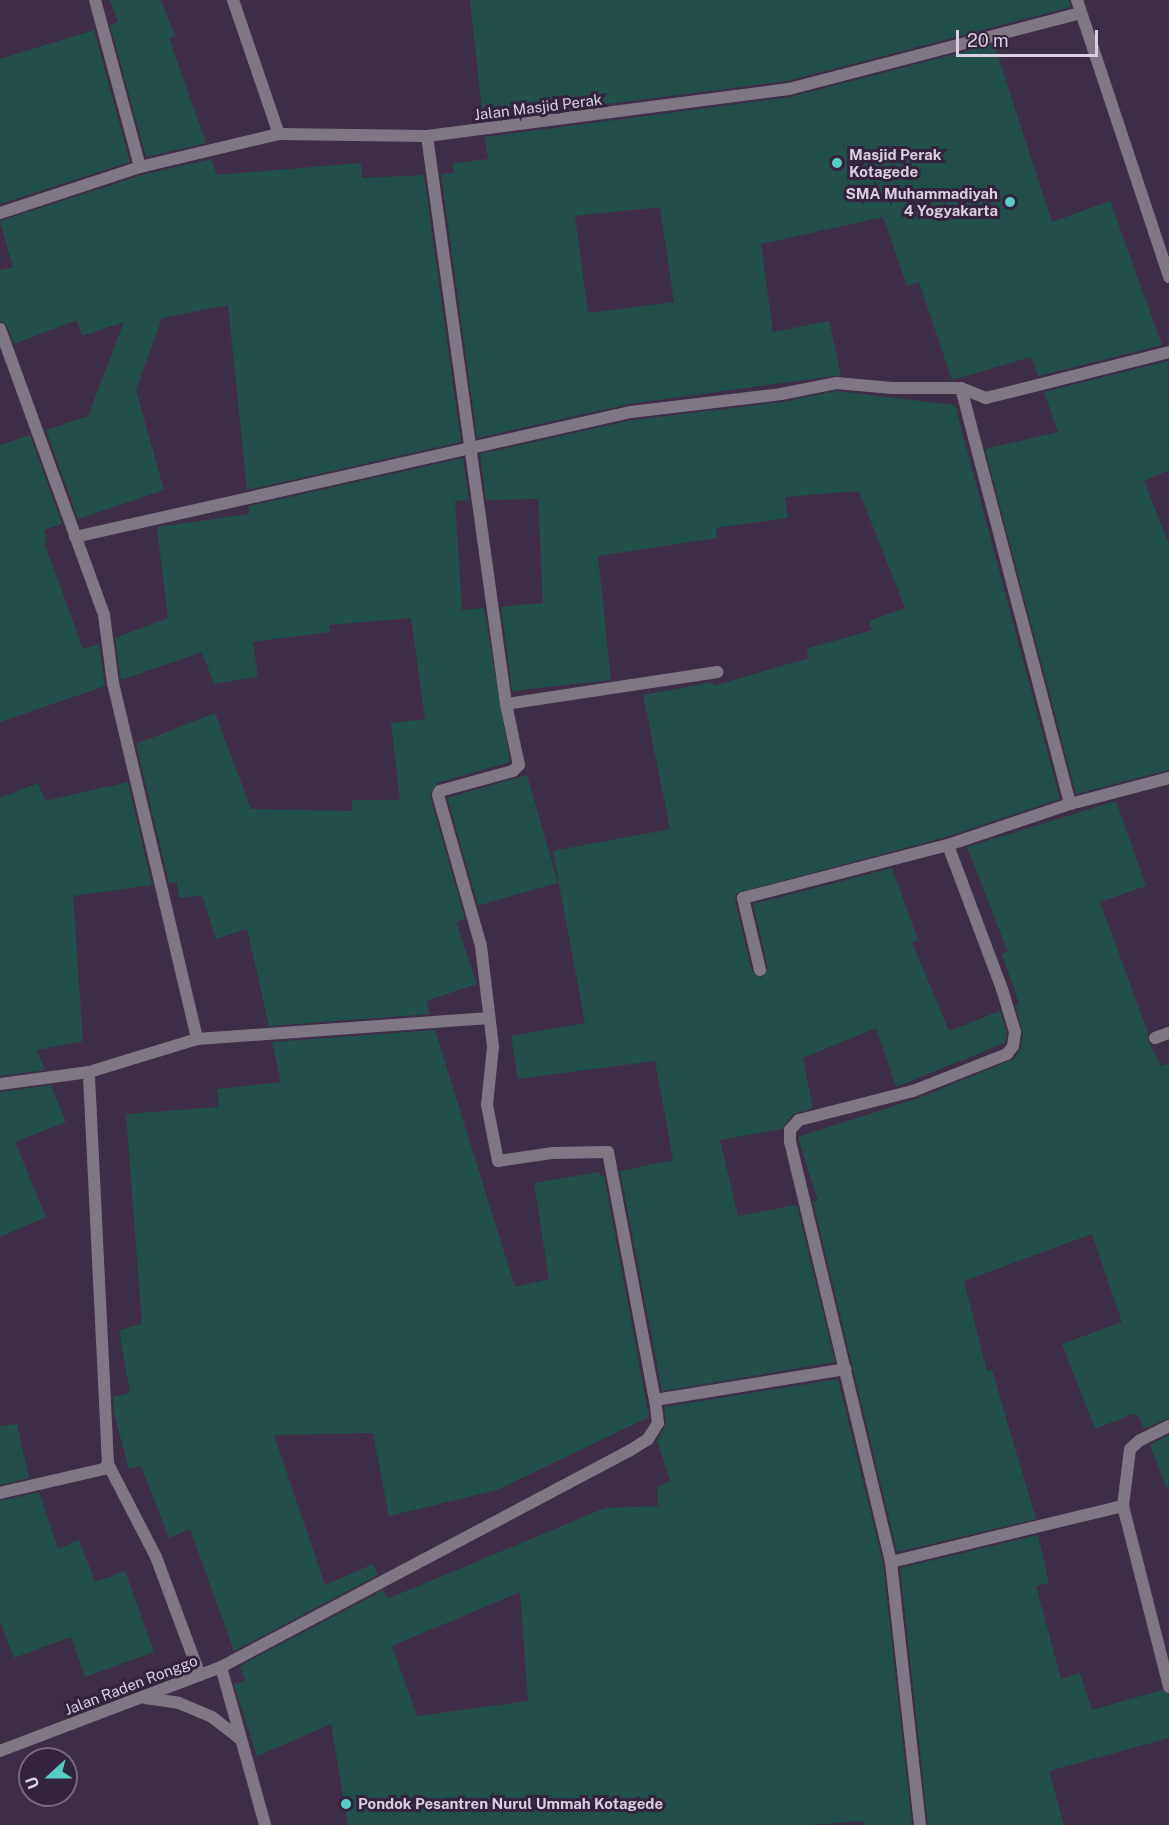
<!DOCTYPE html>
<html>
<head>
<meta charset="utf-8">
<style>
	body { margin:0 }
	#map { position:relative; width:1169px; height:1825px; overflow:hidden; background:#3e2d46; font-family:"Public Sans",sans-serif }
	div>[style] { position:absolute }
	.building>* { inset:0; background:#234f4b; transform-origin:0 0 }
	.service>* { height:12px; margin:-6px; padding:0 6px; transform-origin:6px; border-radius:6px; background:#807784 }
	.minor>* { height:12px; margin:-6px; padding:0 6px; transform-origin:6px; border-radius:6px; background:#807784 }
	.tertiary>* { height:12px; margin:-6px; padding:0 6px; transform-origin:6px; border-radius:6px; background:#807784 }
	.dots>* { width:16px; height:16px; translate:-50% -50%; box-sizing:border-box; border:3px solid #34233c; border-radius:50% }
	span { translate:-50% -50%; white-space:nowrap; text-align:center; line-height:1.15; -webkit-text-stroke:6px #34233c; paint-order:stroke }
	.street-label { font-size:15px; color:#dacfe0 }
	.poi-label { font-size:15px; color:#dacfe0; font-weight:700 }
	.left { translate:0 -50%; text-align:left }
	.right { translate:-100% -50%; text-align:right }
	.north { position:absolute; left:18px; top:1747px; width:60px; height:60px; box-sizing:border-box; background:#34233c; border:2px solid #76687e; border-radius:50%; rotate:249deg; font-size:16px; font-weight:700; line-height:24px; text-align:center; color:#dacfe0 }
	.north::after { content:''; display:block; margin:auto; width:21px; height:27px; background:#56cec3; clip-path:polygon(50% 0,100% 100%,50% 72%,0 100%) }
	.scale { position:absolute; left:956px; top:30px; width:142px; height:27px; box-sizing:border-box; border:3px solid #dacfe0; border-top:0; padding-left:8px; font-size:18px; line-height:21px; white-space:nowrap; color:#dacfe0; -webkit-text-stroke:4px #34233c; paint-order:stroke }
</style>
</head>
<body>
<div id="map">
	<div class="building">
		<i style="clip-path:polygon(110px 0,161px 0,175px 36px,169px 38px,206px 143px,146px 157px,110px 25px,118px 22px)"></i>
		<i style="clip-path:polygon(470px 0,1069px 0,1071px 7px,787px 81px,483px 120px)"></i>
		<i style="clip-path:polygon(94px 30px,130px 162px,0 204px,0 59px)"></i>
		<i style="clip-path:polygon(evenodd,994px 44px,1052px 222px,1110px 201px,1162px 345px,1038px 376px,1031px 357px,952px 380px,919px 282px,907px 286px,883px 217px,761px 244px,773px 332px,829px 321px,841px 375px,629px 404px,477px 438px,441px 174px,454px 173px,453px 163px,488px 159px,485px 137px,790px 97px,994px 44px,660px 207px,674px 302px,588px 313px,575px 216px,660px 207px)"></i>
		<i style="clip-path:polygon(211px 159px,217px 175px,361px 163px,362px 178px,424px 175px,461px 442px,247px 490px,228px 305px,162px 318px,136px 390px,164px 490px,78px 519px,46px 430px,88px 416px,124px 322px,82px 336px,77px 320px,14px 344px,7px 326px,0 321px,0 270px,13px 267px,0 221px,142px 175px)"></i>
		<i style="clip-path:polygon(1168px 361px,1169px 470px,1144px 481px,1169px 544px,1169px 770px,1076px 794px,985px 449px,1058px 432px,1044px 392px)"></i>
		<i style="clip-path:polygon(836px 391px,955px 405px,1060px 799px,946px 837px,737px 893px,735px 900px,752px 972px,761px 978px,768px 968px,753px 904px,892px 868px,918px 940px,912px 942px,949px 1031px,1000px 1011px,1007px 1033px,1005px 1043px,896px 1087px,876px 1028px,803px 1058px,813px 1108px,793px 1114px,782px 1129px,720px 1140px,738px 1216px,797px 1205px,835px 1362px,662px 1391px,620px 1171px,673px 1160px,655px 1061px,518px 1079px,511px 1036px,585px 1023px,553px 851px,670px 829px,643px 695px,713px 682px,713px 686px,809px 658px,806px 649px,872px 630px,869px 621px,905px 608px,859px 491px,785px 497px,788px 518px,716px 528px,717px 538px,598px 556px,611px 680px,512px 691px,501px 607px,543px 603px,538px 499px,486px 500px,480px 454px,632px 420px,782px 402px)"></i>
		<i style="clip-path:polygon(30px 435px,62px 524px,44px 530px,47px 541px,44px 542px,83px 649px,99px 644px,105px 686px,0 722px,0 445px)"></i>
		<i style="clip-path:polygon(463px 458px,469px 500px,455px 501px,462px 610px,484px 608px,510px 762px,437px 783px,430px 796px,465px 919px,456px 922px,477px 984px,426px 1001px,430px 1014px,269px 1026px,247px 929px,216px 939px,202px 895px,179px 898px,177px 882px,169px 883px,136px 744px,215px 713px,251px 809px,352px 811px,352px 800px,400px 800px,391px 723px,425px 719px,411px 618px,329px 625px,330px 632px,253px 642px,258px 677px,214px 684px,202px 652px,121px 680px,115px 638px,168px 618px,157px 527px,249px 514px,249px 506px)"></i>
		<i style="left:527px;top:775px;width:112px;height:83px;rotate:74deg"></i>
		<i style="clip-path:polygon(128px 782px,152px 885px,73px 896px,83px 1041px,37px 1050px,45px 1070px,0 1076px,0 798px,38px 783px,45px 801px)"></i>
		<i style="clip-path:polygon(1116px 801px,1146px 886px,1100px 902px,1148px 1033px,1148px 1041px,1161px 1066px,1169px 1063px,1169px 1418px,1144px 1429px,1138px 1415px,1133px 1414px,1095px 1429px,1062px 1344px,1122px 1322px,1092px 1234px,964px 1281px,987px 1371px,992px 1370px,1036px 1519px,897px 1552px,813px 1202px,818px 1201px,798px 1137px,916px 1099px,1014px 1059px,1021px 1048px,1023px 1033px,1015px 1005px,1019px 1004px,1002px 954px,1008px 952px,967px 847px)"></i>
		<i style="clip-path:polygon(435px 1030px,515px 1287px,549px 1279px,534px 1183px,599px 1172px,600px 1176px,604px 1175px,649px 1417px,497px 1490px,389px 1516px,373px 1433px,274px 1435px,325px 1585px,373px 1564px,378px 1575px,234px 1651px,190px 1529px,169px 1538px,141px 1466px,129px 1469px,114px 1413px,113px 1397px,130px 1393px,119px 1330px,142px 1324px,126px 1114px,219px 1107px,217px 1089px,281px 1082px,272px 1042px)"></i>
		<i style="clip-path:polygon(51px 1085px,66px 1122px,15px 1142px,46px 1217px,0 1237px,0 1092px)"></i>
		<i style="clip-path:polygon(evenodd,838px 1379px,883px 1563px,912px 1825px,864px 1825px,863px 1821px,809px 1825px,348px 1825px,331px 1724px,257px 1756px,234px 1685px,245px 1680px,240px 1666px,383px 1590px,387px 1599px,605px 1508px,658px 1506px,657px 1487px,670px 1481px,657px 1440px,666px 1423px,664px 1407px,838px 1379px,520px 1592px,528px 1701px,417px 1716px,392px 1646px,520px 1592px)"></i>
		<i style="clip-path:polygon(17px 1424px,29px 1478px,0 1485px,0 1426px)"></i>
		<i style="clip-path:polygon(1169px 1435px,1169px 1487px,1166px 1487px,1150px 1445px)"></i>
		<i style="clip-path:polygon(39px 1492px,58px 1549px,79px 1540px,95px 1582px,125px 1571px,154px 1652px,85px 1677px,71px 1637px,14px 1658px,0 1621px,0 1501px)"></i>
		<i style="clip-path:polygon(1038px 1535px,1049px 1583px,1036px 1586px,1061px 1679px,1080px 1673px,1092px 1710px,1162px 1690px,1169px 1695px,1169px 1738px,1049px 1771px,1064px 1825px,928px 1825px,900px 1568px)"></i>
	</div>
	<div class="service">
		<i style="left:760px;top:970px;width:74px;rotate:-103.3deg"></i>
		<i style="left:743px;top:898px;width:212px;rotate:-14.5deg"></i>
		<i style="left:156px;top:1557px;width:126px;rotate:69.6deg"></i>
		<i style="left:891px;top:1562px;width:239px;rotate:-13.6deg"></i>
	</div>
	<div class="minor">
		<i style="left:95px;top:0;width:173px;rotate:74.9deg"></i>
		<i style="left:233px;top:0;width:142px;rotate:71.1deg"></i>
		<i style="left:427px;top:136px;width:573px;rotate:82.08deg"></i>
		<i style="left:506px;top:704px;width:62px;rotate:78deg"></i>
		<i style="left:519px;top:765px;width:8px;rotate:135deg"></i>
		<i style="left:513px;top:771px;width:76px;rotate:164.7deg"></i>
		<i style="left:440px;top:791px;width:4px;rotate:117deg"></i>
		<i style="left:438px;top:795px;width:157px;rotate:74.1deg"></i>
		<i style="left:481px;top:946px;width:102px;rotate:83.2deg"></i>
		<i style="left:493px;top:1047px;width:58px;rotate:95.9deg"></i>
		<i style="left:487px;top:1105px;width:57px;rotate:78.9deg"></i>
		<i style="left:498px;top:1161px;width:56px;rotate:-8.3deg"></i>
		<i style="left:553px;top:1153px;width:55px;rotate:-1deg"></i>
		<i style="left:608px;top:1152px;width:252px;rotate:79.3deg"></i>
		<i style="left:0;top:213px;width:147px;rotate:-18.2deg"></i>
		<i style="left:140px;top:167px;width:143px;rotate:-13.4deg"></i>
		<i style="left:279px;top:134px;width:148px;rotate:0.8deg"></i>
		<i style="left:427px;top:136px;width:365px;rotate:-7.4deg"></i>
		<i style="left:789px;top:89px;width:301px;rotate:-14.6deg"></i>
		<i style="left:0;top:329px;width:304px;rotate:70deg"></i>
		<i style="left:104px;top:615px;width:69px;rotate:82.5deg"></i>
		<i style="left:113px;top:683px;width:366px;rotate:76.7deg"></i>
		<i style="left:961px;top:388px;width:430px;rotate:75.3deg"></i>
		<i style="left:75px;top:537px;width:570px;rotate:-12.67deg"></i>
		<i style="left:631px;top:412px;width:151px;rotate:-6.8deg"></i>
		<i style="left:781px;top:394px;width:56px;rotate:-11.3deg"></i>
		<i style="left:836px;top:383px;width:56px;rotate:5.1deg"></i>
		<i style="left:892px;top:388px;width:69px"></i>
		<i style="left:961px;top:388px;width:27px;rotate:22deg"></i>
		<i style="left:986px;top:398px;width:189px;rotate:-14.1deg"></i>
		<i style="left:506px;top:704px;width:214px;rotate:-8.6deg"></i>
		<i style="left:1155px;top:1038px;width:15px;rotate:-20deg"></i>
		<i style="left:0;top:1084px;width:90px;rotate:-7.7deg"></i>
		<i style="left:89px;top:1072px;width:113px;rotate:-17deg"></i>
		<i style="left:197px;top:1039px;width:293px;rotate:-4.1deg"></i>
		<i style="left:1169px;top:1426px;width:32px;rotate:154deg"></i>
		<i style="left:1140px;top:1440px;width:13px;rotate:138deg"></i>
		<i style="left:1130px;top:1449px;width:57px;rotate:97deg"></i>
		<i style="left:1123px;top:1506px;width:187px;rotate:75.7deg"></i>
		<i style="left:108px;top:1464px;width:105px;rotate:62.7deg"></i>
		<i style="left:0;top:1493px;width:107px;rotate:-13deg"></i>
		<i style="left:104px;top:1469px;width:6px;rotate:-51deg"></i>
		<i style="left:108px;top:1464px;width:392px;rotate:-92.8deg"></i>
		<i style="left:221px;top:1667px;width:164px;rotate:74.4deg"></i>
		<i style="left:145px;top:1698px;width:34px;rotate:8deg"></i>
		<i style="left:179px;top:1703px;width:36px;rotate:23deg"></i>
		<i style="left:212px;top:1717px;width:37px;rotate:38deg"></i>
		<i style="left:0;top:1751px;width:236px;rotate:-20.8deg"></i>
		<i style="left:221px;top:1667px;width:462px;rotate:-27.9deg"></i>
		<i style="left:629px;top:1451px;width:22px;rotate:-32deg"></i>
		<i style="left:648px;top:1439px;width:19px;rotate:-58deg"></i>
		<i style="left:658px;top:1423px;width:23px;rotate:-97deg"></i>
		<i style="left:655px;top:1400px;width:193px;rotate:-9.2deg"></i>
		<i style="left:920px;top:1825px;width:265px;rotate:-96.3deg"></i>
		<i style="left:891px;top:1562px;width:432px;rotate:-103.5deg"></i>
		<i style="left:790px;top:1142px;width:12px;rotate:-90deg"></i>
		<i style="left:790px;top:1130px;width:13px;rotate:-48deg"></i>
		<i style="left:799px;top:1120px;width:118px;rotate:-14.3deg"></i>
		<i style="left:913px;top:1091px;width:101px;rotate:-21.5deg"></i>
		<i style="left:1007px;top:1054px;width:10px;rotate:-53deg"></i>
		<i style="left:1013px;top:1046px;width:14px;rotate:-82deg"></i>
		<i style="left:1015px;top:1032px;width:45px;rotate:-106.8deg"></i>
		<i style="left:1002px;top:989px;width:154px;rotate:-110.6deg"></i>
		<i style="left:948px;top:845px;width:129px;rotate:-18.6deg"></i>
		<i style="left:1070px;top:804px;width:102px;rotate:-14.7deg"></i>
	</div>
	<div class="tertiary">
		<i style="left:1077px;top:0;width:292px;rotate:71.6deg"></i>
	</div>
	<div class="dots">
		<i style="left:837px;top:163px;background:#56cec3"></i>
		<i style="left:1010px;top:202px;background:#56cec3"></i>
		<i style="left:346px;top:1804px;background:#56cec3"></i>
	</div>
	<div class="street-label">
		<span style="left:538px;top:107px;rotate:-7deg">Jalan Masjid Perak</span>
		<span style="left:131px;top:1685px;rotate:-21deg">Jalan Raden Ronggo</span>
	</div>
	<div class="poi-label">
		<span class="left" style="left:849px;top:163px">Masjid Perak<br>Kotagede</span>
		<span class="right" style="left:998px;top:202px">SMA Muhammadiyah<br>4 Yogyakarta</span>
		<span class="left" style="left:358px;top:1804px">Pondok Pesantren Nurul Ummah Kotagede</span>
	</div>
	<div class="north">U</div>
	<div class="scale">20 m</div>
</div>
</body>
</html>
